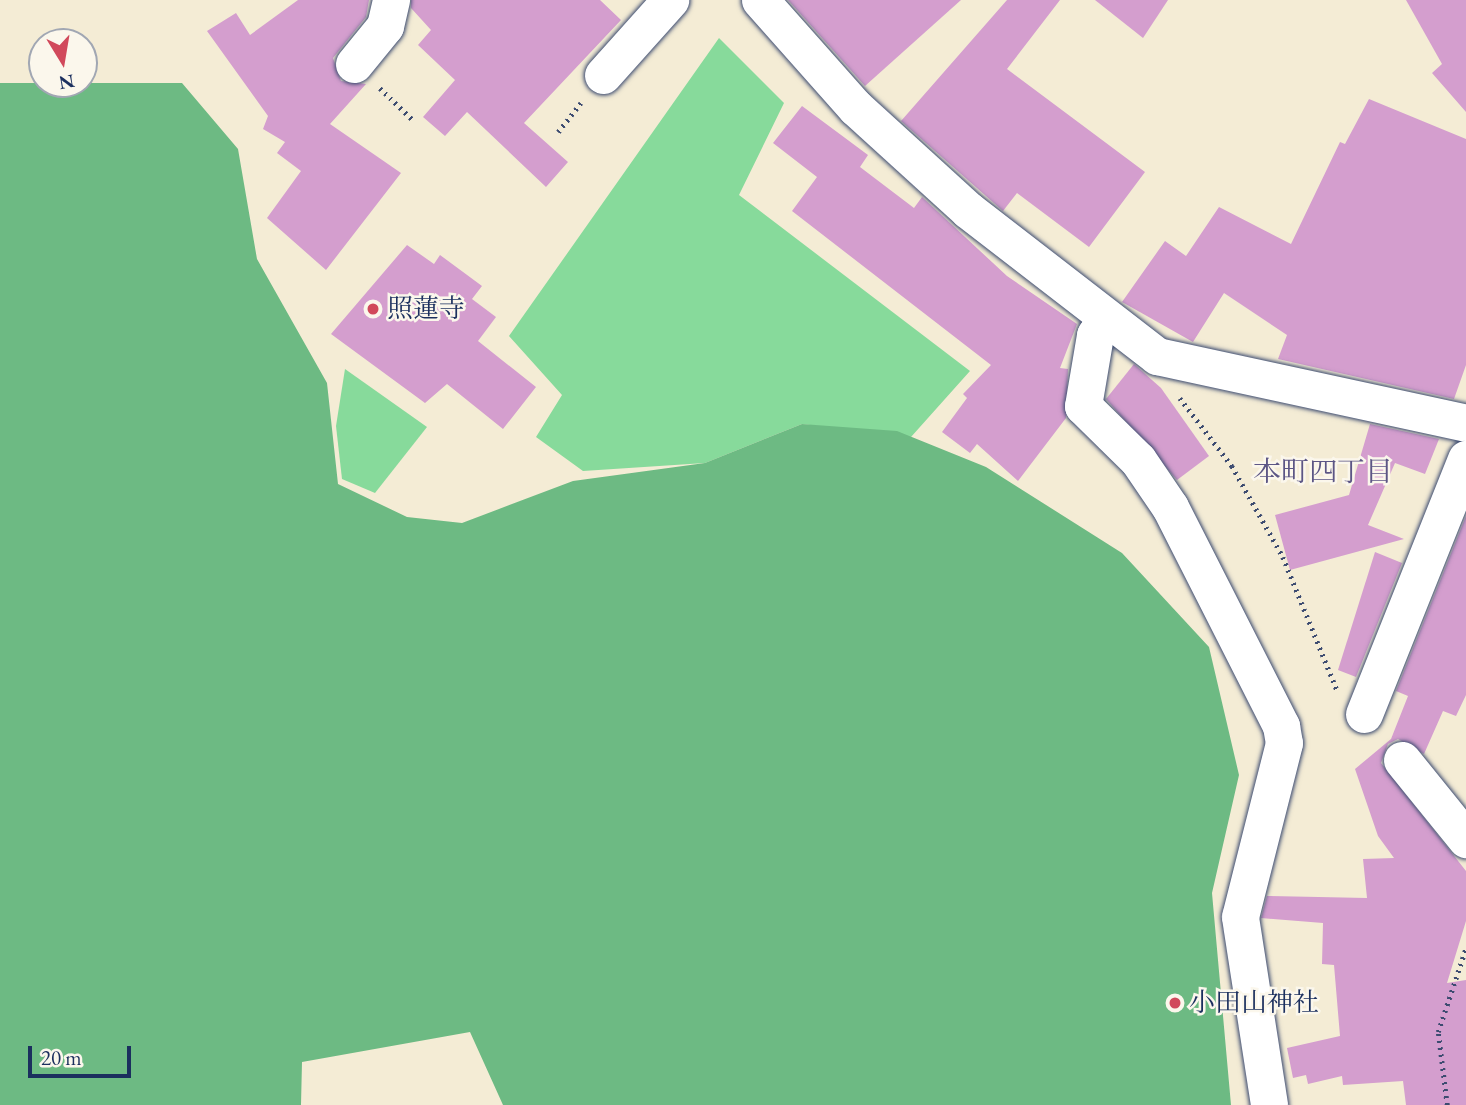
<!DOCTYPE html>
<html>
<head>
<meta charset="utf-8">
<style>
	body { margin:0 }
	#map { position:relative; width:1466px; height:1105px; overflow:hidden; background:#f4ecd5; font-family:"EB Garamond","Noto Serif JP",serif }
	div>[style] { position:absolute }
	.green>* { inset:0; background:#87da9b }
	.forest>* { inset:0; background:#6dba83 }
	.building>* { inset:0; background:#d49ece }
	.path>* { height:4.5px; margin-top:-2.25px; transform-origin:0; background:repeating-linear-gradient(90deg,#3c4b70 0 2px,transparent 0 7px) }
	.roads { filter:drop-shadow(0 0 2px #3c4b70) drop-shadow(0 0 2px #3c4b70) }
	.street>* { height:37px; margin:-18.5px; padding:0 18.5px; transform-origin:18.5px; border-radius:18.5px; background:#fff }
	.dots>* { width:19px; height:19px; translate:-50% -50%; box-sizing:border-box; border:4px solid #fbf7ec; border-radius:50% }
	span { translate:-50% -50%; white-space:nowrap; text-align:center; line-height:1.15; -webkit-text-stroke:5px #fbf7ec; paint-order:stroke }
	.poi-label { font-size:26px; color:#1b2f5e }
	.left { translate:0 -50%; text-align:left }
	.neighbourhood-label { font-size:28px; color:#5c5685 }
	.north { position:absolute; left:28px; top:28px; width:70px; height:70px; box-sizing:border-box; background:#fbf7ec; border:2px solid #a1a7b3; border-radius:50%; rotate:169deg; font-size:19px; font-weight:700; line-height:28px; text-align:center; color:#1b2f5e }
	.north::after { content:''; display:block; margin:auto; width:24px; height:32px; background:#d1495b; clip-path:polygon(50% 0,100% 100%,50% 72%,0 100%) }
	.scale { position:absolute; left:28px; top:1046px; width:103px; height:32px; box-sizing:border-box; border:4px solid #1b2f5e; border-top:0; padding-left:9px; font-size:21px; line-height:24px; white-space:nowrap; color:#1b2f5e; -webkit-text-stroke:5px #fbf7ec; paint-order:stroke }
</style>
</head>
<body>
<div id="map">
	<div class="green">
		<i style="clip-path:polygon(719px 38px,784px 103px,739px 195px,970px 371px,911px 437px,802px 424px,705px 463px,583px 471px,536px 437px,562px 395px,509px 336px)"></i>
		<i style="clip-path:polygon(345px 369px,427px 427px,375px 493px,342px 479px,336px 426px)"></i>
	</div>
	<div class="forest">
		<i style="clip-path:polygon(0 83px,182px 83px,238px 149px,257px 259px,327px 383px,338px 484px,407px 517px,462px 523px,573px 481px,705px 463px,802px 424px,897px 431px,986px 467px,1122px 553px,1209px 647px,1239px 775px,1212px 893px,1231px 1105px,503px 1105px,470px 1032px,302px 1062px,301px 1105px,0 1105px)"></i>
	</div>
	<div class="building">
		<i style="clip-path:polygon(298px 0,369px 0,366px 17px,333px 58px,341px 81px,366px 84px,330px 124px,401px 173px,326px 270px,267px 218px,301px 171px,277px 153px,285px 142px,263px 129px,268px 116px,207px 31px,236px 13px,250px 35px)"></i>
		<i style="clip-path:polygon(411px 0,600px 0,621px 20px,524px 123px,568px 162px,546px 187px,467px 112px,445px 136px,423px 117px,455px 80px,418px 45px,431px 30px,411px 8px)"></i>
		<i style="clip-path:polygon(788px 0,961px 0,865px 86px)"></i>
		<i style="clip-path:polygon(1007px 0,1060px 0,1007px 69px,1145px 172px,1089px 247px,1017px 193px,1003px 211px,901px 121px)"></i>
		<i style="clip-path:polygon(1095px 0,1168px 0,1143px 38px)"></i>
		<i style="clip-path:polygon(1406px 0,1466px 0,1466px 112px,1432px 73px,1442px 64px)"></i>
		<i style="clip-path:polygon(1369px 99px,1466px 139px,1466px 365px,1454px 399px,1278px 359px,1287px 335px,1224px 293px,1193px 342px,1122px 302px,1165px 241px,1186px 256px,1219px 207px,1291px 244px,1340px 142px,1345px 144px)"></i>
		<i style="clip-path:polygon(802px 106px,868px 155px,860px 167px,914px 208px,922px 197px,1007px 276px,1077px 324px,1060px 368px,1068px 369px,1066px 418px,1018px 481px,977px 444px,970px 453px,942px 432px,967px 398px,963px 394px,991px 365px,792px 211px,817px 177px,773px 143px)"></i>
		<i style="clip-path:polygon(407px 245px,434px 264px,440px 255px,482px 286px,472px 299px,496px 317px,478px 341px,536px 387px,503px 429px,447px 384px,425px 403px,331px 334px)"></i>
		<i style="clip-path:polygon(1134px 364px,1161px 388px,1209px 456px,1177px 480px,1106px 399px)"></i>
		<i style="clip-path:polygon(1370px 424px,1439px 439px,1425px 474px,1395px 463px,1368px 525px,1404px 539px,1290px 570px,1275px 515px,1349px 495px)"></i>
		<i style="clip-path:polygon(1466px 516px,1466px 695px,1456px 716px,1443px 711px,1424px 754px,1398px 739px,1388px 744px,1381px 763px,1466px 871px,1466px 921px,1447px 983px,1466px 980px,1466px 1105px,1406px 1105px,1403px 1081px,1343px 1085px,1342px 1076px,1308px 1084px,1306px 1075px,1293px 1078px,1287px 1048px,1340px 1036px,1334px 965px,1322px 964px,1323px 923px,1261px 918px,1267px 896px,1367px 898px,1363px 859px,1394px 858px,1378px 836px,1355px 769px,1391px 739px,1408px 696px,1396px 691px)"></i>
		<i style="clip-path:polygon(1375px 552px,1402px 563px,1356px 677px,1338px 670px)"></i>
	</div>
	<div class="path">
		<i style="left:380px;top:88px;width:47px;rotate:44.1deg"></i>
		<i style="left:558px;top:132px;width:37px;rotate:-52deg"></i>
		<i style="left:1180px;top:398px;width:86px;rotate:52.6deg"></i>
		<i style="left:1232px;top:466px;width:104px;rotate:60.7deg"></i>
		<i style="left:1283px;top:557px;width:144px;rotate:67.9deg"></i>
		<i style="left:1447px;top:1105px;width:74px;rotate:-97deg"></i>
		<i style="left:1438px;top:1032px;width:89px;rotate:-71.6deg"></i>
	</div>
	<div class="roads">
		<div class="street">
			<i style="left:760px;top:0;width:144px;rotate:48.4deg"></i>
			<i style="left:856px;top:108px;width:151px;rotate:42.3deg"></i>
			<i style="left:968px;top:210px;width:239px;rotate:37.7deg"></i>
			<i style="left:1157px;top:356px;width:316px;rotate:12.2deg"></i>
			<i style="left:354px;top:64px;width:49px;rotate:-50.8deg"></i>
			<i style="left:385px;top:26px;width:27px;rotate:-77deg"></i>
			<i style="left:603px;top:75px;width:101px;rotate:-48.2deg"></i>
			<i style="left:1106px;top:318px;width:20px;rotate:123deg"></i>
			<i style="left:1095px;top:335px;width:72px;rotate:99.6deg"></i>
			<i style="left:1083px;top:406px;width:77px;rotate:44.5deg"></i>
			<i style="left:1138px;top:460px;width:57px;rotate:55.8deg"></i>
			<i style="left:1170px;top:507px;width:246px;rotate:63.1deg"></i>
			<i style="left:1281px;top:726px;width:17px;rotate:80deg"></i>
			<i style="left:1284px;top:743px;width:179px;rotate:104.2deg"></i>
			<i style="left:1240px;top:917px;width:190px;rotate:81.2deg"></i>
			<i style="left:1364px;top:714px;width:275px;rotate:-68.2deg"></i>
			<i style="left:1402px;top:760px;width:102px;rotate:51deg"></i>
		</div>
	</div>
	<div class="dots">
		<i style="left:373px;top:309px;background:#d1495b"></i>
		<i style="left:1175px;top:1003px;background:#d1495b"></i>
	</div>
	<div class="poi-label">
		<span class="left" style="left:387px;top:309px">照蓮寺</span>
		<span class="left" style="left:1189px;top:1003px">小田山神社</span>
	</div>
	<div class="neighbourhood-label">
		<span style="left:1323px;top:471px">本町四丁目</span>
	</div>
	<div class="north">N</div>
	<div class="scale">20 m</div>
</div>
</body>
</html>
